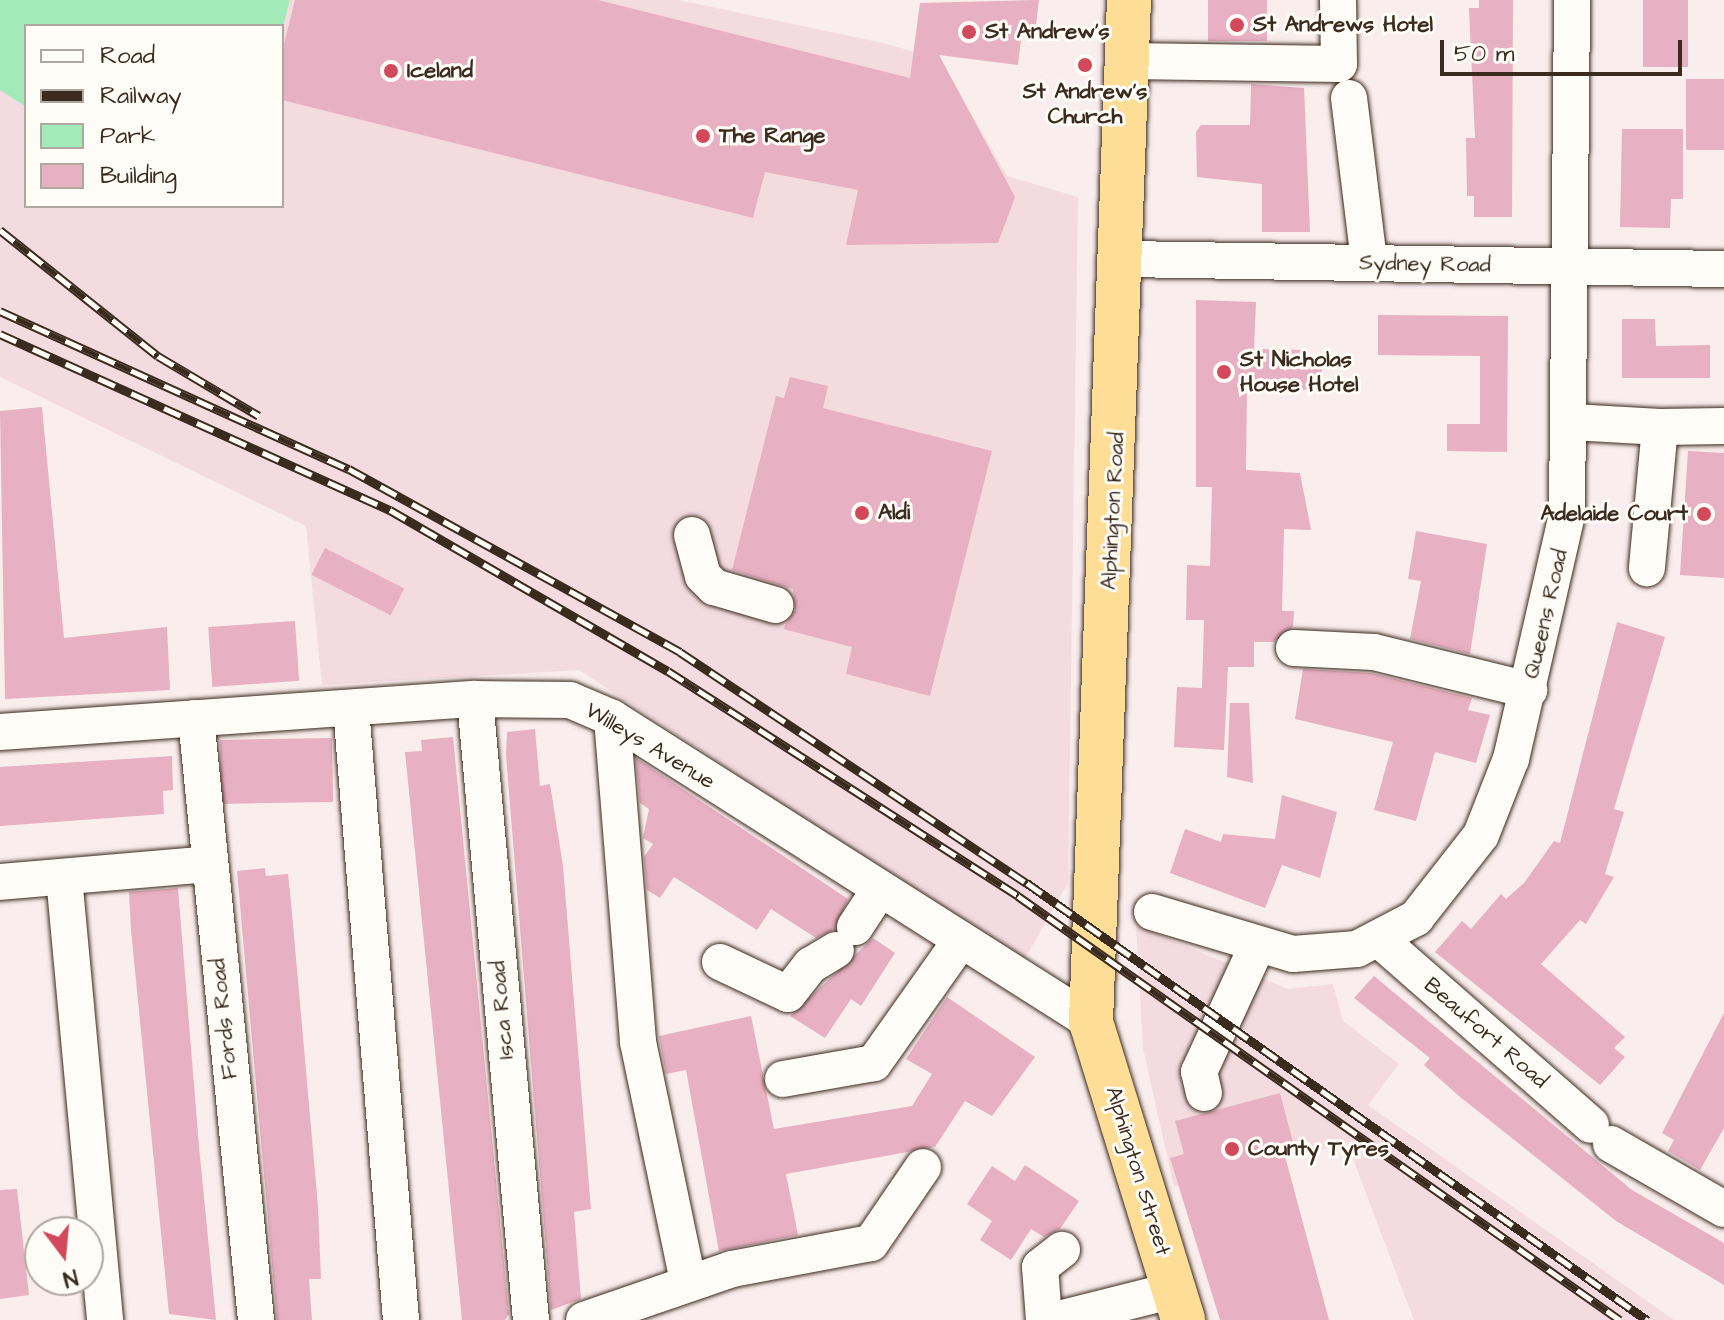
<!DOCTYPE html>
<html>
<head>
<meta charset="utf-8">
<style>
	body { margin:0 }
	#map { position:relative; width:1724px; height:1320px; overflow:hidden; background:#f9eded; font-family:"Architects Daughter",sans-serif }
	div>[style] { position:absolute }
	.built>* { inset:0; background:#f4dbe0 }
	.green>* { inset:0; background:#a2ebb9 }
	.building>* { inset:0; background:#e8b0c3; transform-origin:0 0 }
	.roads { filter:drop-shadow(0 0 2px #3b2a1e) drop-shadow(0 0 2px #3b2a1e) }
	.minor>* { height:36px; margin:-18px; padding:0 18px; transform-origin:18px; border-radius:18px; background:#fdfcf7 }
	.highway>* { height:44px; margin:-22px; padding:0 22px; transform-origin:22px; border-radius:22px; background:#fedd96 }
	.rail>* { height:9px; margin-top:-4.5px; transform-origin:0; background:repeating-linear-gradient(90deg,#fdfcf7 0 18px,#3b2a1e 0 36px); box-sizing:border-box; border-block:2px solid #3b2a1e }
	.dots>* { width:22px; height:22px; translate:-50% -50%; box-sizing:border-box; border:4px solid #fdfcf7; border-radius:50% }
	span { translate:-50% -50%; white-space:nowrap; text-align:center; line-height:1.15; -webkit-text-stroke:6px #fdfcf7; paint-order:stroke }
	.poi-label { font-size:22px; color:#3b2a1e; font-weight:700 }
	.left { translate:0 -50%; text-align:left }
	.right { translate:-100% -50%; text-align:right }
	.street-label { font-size:22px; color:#3b2a1e }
	.legend { position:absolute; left:24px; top:24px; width:260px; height:184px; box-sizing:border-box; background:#fdfcf7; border:2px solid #afa8a0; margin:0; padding:10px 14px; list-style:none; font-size:24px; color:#3b2a1e }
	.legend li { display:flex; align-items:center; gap:16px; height:40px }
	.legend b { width:40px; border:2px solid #afa8a0 }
	.north { position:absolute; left:24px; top:1216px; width:80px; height:80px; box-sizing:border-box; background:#fdfcf7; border:2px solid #afa8a0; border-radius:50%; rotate:164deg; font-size:22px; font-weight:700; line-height:32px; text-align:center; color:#3b2a1e }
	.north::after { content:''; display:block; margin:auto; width:28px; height:36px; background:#d1495b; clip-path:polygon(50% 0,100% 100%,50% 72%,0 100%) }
	.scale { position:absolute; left:1440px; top:40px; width:242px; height:36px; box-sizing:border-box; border:4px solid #3b2a1e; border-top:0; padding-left:10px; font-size:24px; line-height:28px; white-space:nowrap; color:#3b2a1e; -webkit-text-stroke:6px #fdfcf7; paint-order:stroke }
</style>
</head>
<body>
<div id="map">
	<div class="built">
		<i style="clip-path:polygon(290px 0,678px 0,883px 43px,940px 59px,1007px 176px,1078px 197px,1068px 883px,1023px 962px,579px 670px,322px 685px,306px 526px,0 377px,0 90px,26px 107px,26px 206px,282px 206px,282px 31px)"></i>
		<i style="clip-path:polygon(1136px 925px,1288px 989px,1333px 984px,1343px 1021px,1399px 1064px,1368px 1105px,1674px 1320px,1414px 1320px,1347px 1143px,1174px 1187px,1143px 1048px)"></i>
	</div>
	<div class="green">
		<i style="clip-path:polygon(0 0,290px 0,282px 30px,26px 26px,26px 107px,0 90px)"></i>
	</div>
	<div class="building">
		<i style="clip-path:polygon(295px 0,598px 0,910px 78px,920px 3px,1039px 0,1035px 33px,1022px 31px,1018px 65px,939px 55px,1015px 197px,998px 243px,846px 245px,858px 190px,765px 172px,753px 218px,282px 100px,282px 52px)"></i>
		<i style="left:1208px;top:0;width:59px;height:41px"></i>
		<i style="clip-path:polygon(1479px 0,1513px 0,1512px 217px,1474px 217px,1474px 196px,1467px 196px,1466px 138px,1475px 138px,1469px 8px,1479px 8px)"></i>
		<i style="left:1643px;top:0;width:45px;height:67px"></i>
		<i style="left:1724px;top:79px;width:71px;height:38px;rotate:90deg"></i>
		<i style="clip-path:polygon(1251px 84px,1304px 88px,1310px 232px,1262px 232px,1262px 184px,1197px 177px,1196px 132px,1201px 125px,1250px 125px)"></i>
		<i style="clip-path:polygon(1622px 129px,1683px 129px,1683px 199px,1671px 199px,1670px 228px,1620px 227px)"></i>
		<i style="clip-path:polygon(1196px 300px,1256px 302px,1254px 349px,1305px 350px,1305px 362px,1322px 362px,1321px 389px,1247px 392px,1246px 470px,1300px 473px,1311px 530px,1284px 529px,1282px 611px,1294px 611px,1293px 627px,1274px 642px,1254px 642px,1254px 667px,1228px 667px,1224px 750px,1174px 747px,1177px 687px,1202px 688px,1204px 620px,1186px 620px,1187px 565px,1210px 566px,1212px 487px,1196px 487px)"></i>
		<i style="clip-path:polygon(1378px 315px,1508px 316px,1507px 452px,1447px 451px,1447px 424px,1480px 424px,1480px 356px,1378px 355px)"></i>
		<i style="clip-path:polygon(1622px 319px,1655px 319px,1656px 346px,1710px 345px,1710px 378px,1622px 378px)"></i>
		<i style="clip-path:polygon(790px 377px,828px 386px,823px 408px,992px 451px,930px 696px,846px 674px,852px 647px,783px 629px,795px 610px,793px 589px,732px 570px,776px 396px,784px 398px)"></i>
		<i style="clip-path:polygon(42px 407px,64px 638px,167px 627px,170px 690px,5px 699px,0 411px)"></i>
		<i style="clip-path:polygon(1688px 451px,1724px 453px,1724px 578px,1680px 575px)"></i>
		<i style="clip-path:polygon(1416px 531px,1487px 544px,1470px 654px,1410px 639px,1421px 581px,1408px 579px)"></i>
		<i style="left:325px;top:548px;width:89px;height:30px;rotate:27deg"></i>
		<i style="left:295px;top:621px;width:60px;height:87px;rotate:86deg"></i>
		<i style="clip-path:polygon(1617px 622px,1665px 637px,1614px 809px,1624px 812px,1605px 874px,1614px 877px,1586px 924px,1580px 920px,1541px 964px,1625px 1037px,1614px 1048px,1625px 1057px,1600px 1085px,1435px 952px,1462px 921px,1471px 929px,1501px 894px,1506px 899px,1524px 883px,1554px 841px,1560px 843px)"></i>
		<i style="clip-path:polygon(1303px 669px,1371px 673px,1472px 698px,1468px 710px,1490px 715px,1476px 763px,1435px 752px,1416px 821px,1374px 810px,1393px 742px,1295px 719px)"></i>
		<i style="clip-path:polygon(1230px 703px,1249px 703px,1253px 783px,1227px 777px)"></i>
		<i style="clip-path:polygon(535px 729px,540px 786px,550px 784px,563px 866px,591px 1209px,574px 1212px,581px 1299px,551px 1310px,506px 755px,507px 732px)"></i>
		<i style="clip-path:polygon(453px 737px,509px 1314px,505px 1320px,462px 1320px,405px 752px,422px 751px,421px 740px)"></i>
		<i style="left:332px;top:738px;width:64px;height:112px;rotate:89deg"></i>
		<i style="clip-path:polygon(172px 756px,173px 790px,163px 791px,164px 814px,0 826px,0 767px)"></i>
		<i style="clip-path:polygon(636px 758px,848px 899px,835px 929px,816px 938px,771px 909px,757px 930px,674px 877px,660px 898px,647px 890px,644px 857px,653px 844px,643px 838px,649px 809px,640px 803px)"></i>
		<i style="clip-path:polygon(1282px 795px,1337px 812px,1320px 878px,1282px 865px,1265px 908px,1170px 873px,1185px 829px,1221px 842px,1223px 834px,1275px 839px)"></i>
		<i style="clip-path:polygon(265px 868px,266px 876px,288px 874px,291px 902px,318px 1206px,321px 1279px,309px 1279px,312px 1320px,277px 1320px,237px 871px)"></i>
		<i style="clip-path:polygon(178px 888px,199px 1146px,216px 1320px,169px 1314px,131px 930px,129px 892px)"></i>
		<i style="clip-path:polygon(873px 938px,895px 953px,861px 1006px,851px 999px,825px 1038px,790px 1016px)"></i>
		<i style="clip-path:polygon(1374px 976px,1632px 1190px,1724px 1243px,1724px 1285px,1616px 1221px,1459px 1096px,1424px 1065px,1430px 1058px,1354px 998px)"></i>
		<i style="clip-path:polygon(947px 997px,1035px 1057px,992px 1116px,965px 1101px,935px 1147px,786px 1174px,798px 1235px,719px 1251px,686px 1070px,666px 1074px,659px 1036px,751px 1016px,774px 1129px,912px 1106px,932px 1074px,906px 1059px)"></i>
		<i style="clip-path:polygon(1724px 1013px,1724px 1128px,1700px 1170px,1668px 1151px,1674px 1140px,1662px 1133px)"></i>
		<i style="clip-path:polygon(1280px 1093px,1296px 1154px,1285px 1156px,1329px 1320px,1220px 1320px,1170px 1158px,1184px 1154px,1175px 1121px)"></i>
		<i style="clip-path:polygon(1025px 1165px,1079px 1201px,1060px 1229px,1044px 1237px,1031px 1229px,1011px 1260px,980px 1240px,992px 1221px,967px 1204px,992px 1166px,1015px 1181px)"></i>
		<i style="clip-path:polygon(17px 1189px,29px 1295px,0 1299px,0 1190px)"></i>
	</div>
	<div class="roads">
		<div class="minor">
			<i style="left:1128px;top:61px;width:211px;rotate:0.8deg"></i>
			<i style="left:1339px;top:64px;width:64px;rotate:-90.9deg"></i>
			<i style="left:1349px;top:98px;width:165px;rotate:83deg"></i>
			<i style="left:1125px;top:259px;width:599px;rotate:0.96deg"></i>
			<i style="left:1572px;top:422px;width:88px;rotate:3.3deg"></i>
			<i style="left:1660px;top:427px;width:142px;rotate:95.3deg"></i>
			<i style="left:1660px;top:427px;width:64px;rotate:-0.9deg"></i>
			<i style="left:692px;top:535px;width:42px;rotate:75deg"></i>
			<i style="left:703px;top:576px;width:16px;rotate:45deg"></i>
			<i style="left:714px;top:587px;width:64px;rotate:16.4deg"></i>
			<i style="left:1294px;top:648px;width:80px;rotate:2.9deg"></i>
			<i style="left:1374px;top:652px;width:160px;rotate:13.8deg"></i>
			<i style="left:475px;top:699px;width:624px;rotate:84.85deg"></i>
			<i style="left:351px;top:708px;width:614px;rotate:85.33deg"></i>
			<i style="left:196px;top:718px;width:605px;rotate:84.31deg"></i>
			<i style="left:612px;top:718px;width:325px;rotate:85.4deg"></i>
			<i style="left:638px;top:1042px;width:245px;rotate:78.2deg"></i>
			<i style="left:0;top:732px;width:476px;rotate:-4deg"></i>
			<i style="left:475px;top:699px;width:95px;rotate:0.6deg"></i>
			<i style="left:570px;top:700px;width:46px;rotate:23.2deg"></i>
			<i style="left:612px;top:718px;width:567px;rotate:32.4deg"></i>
			<i style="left:64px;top:877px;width:445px;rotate:84.7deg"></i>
			<i style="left:0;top:882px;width:209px;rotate:-4.9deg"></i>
			<i style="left:1152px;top:912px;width:147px;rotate:16.6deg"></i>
			<i style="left:1293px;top:954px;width:64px;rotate:-4.5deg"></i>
			<i style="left:1357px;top:949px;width:67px;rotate:-27.7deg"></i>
			<i style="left:1416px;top:918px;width:105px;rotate:-51.9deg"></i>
			<i style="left:1481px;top:835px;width:82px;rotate:-68.5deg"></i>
			<i style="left:1511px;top:759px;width:251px;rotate:-77.1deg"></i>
			<i style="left:1567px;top:514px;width:514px;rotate:-89.44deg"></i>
			<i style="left:855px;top:927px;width:42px;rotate:-56.7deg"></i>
			<i style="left:1381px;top:941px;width:279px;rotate:41.2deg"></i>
			<i style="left:720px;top:962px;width:75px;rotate:25.2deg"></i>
			<i style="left:788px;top:994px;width:37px;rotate:-52deg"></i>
			<i style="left:811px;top:965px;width:29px;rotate:-31deg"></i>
			<i style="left:783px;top:1079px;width:92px;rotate:-10deg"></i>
			<i style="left:874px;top:1063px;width:151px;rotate:-54.7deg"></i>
			<i style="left:1204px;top:1093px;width:22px;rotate:-103deg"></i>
			<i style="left:1199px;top:1072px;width:136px;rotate:-65.3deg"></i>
			<i style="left:1611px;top:1144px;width:130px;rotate:29.9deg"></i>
			<i style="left:584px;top:1320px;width:157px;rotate:-19deg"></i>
			<i style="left:732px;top:1269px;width:141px;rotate:-10.6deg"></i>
			<i style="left:871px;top:1243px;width:92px;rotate:-55.6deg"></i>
			<i style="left:1044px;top:1320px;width:53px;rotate:-94.3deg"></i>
			<i style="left:1040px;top:1267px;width:28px;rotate:-38deg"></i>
			<i style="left:1055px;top:1320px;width:123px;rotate:-14.1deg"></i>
		</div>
		<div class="highway">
			<i style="left:1129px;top:0;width:1023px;rotate:92.13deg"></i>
			<i style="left:1091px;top:1022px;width:312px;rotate:72.8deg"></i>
		</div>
	</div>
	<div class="rail">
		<i style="left:0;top:230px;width:202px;rotate:38.6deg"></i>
		<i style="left:158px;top:356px;width:117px;rotate:30.7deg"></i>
		<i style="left:0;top:311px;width:383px;rotate:24.4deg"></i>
		<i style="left:349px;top:469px;width:378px;rotate:28.9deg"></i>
		<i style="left:680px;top:652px;width:417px;rotate:33.7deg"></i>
		<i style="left:1027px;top:883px;width:759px;rotate:35.18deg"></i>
		<i style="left:0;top:334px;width:428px;rotate:24.3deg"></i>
		<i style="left:390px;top:510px;width:321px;rotate:30.1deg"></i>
		<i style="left:668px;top:671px;width:416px;rotate:32.7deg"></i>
		<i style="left:1018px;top:896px;width:736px;rotate:35.16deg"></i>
	</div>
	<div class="dots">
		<i style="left:1237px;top:25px;background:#d1495b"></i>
		<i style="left:969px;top:32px;background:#d1495b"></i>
		<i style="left:1085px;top:65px;background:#d1495b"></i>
		<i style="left:391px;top:71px;background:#d1495b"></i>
		<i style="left:703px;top:136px;background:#d1495b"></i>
		<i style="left:1224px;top:372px;background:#d1495b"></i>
		<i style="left:862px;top:513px;background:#d1495b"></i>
		<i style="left:1704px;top:514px;background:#d1495b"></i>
		<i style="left:1232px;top:1149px;background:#d1495b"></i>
	</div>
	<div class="poi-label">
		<span class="left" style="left:1253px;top:25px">St Andrews Hotel</span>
		<span class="left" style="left:985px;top:32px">St Andrew's</span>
		<span class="left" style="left:407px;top:71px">Iceland</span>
		<span style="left:1085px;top:104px">St Andrew's<br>Church</span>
		<span class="left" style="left:719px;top:136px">The Range</span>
		<span class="left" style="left:1240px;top:372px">St Nicholas<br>House Hotel</span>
		<span class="left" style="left:878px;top:513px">Aldi</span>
		<span class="right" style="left:1688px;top:514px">Adelaide Court</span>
		<span class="left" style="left:1248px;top:1149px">County Tyres</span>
	</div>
	<div class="street-label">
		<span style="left:1425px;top:264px;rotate:1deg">Sydney Road</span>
		<span style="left:1113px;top:511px;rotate:-87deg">Alphington Road</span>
		<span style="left:1546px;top:614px;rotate:-77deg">Queens Road</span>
		<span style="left:650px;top:746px;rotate:31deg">Willeys Avenue</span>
		<span style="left:502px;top:1010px;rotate:-95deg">Isca Road</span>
		<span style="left:224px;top:1019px;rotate:-96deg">Fords Road</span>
		<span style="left:1486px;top:1033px;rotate:41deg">Beaufort Road</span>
		<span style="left:1138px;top:1171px;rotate:73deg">Alphington Street</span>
	</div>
	<ul class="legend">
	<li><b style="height:10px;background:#fdfcf7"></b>Road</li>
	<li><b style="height:10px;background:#3b2a1e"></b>Railway</li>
	<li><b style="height:22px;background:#a2ebb9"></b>Park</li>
	<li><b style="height:22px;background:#e8b0c3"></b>Building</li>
	</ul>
	<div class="north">N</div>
	<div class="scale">50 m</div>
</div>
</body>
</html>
